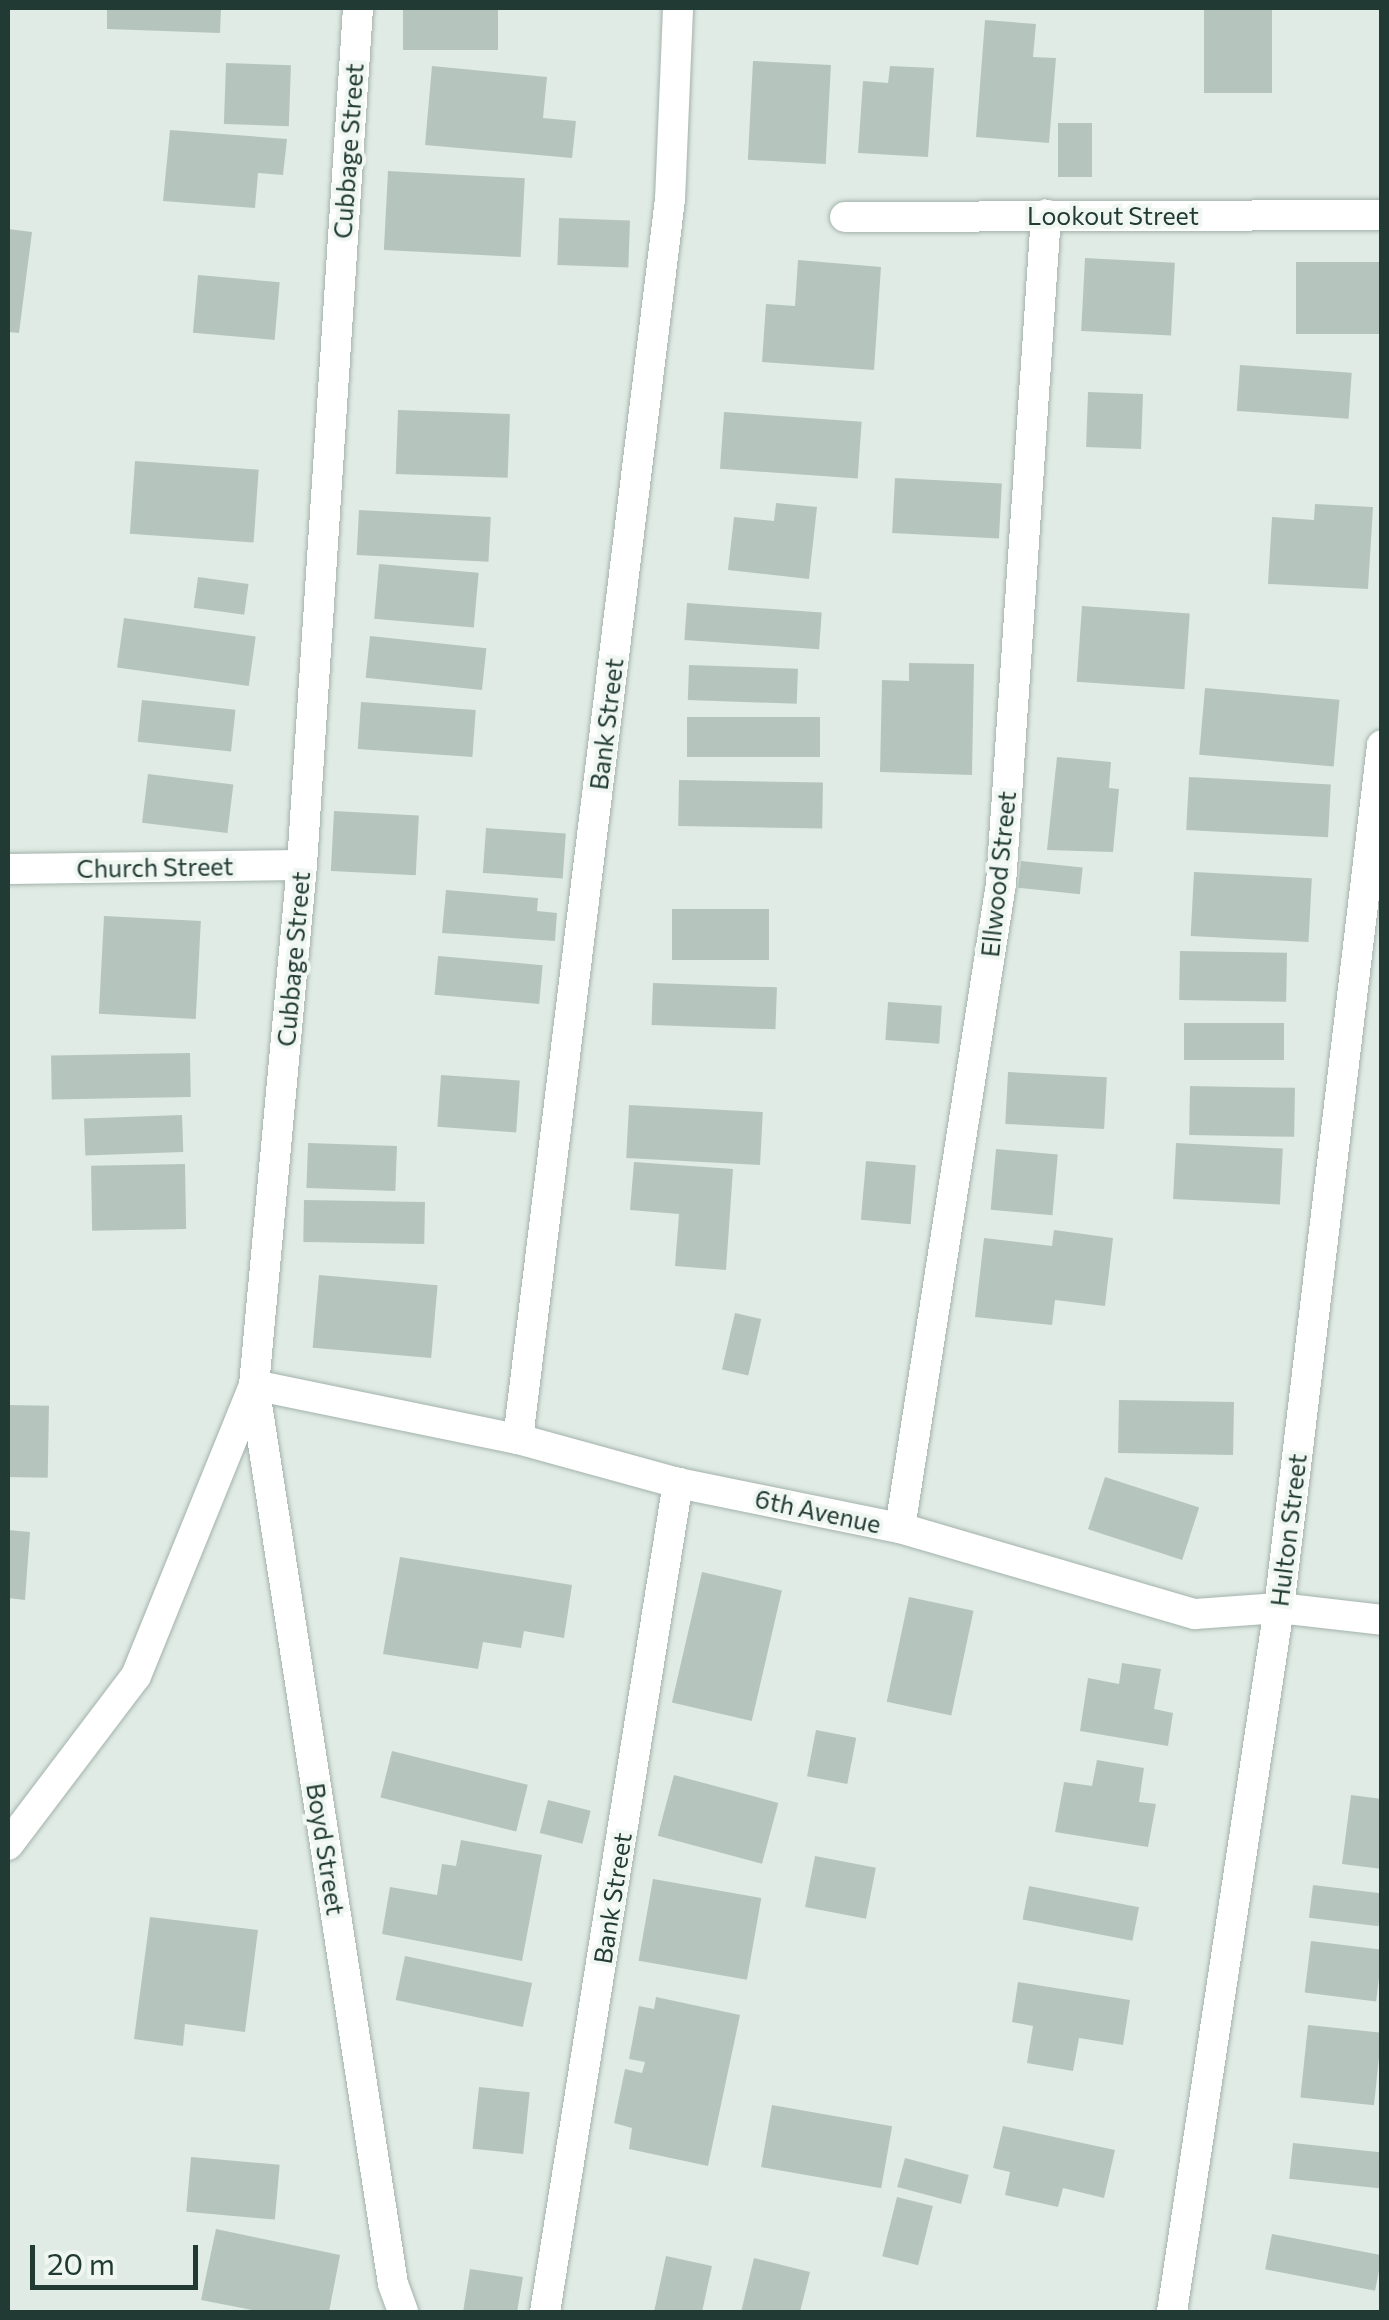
<!DOCTYPE html>
<html>
<head>
<meta charset="utf-8">
<style>
	body { margin:0 }
	#map { position:relative; width:1389px; height:2320px; overflow:hidden; background:#e0ebe5; font-family:Commissioner,sans-serif }
	div>[style] { position:absolute }
	.building>* { inset:0; background:#b5c5be; transform-origin:0 0 }
	.roads { filter:drop-shadow(0 0 2px #a3b2ac) drop-shadow(0 0 2px #a3b2ac) }
	.minor>* { height:30px; margin:-15px; padding:0 15px; transform-origin:15px; border-radius:15px; background:#fff }
	.tertiary>* { height:30px; margin:-15px; padding:0 15px; transform-origin:15px; border-radius:15px; background:#fff }
	span { translate:-50% -50%; white-space:nowrap; text-align:center; line-height:1.15; -webkit-text-stroke:8px #f0f7f3; paint-order:stroke }
	.street-label { font-size:25px; color:#213a33 }
	.frame { position:absolute; inset:0; border:10px solid #213a33; pointer-events:none }
	.scale { position:absolute; left:30px; top:2245px; width:168px; height:45px; box-sizing:border-box; border:5px solid #213a33; border-top:0; padding-left:12px; font-size:30px; line-height:35px; white-space:nowrap; color:#213a33; -webkit-text-stroke:8px #f0f7f3; paint-order:stroke }
</style>
</head>
<body>
<div id="map">
	<div class="building">
		<i style="clip-path:polygon(107px 8px,221px 8px,220px 33px,107px 29px)"></i>
		<i style="left:403px;top:8px;width:95px;height:42px"></i>
		<i style="left:1204px;top:8px;width:68px;height:85px"></i>
		<i style="clip-path:polygon(985px 20px,1036px 24px,1033px 57px,1056px 58px,1049px 143px,976px 137px)"></i>
		<i style="left:753px;top:61px;width:78px;height:99px;rotate:3deg"></i>
		<i style="left:226px;top:63px;width:65px;height:61px;rotate:2deg"></i>
		<i style="clip-path:polygon(432px 66px,547px 77px,543px 118px,576px 121px,572px 158px,425px 145px)"></i>
		<i style="clip-path:polygon(890px 66px,934px 68px,928px 157px,858px 153px,863px 81px,888px 83px)"></i>
		<i style="left:1058px;top:123px;width:34px;height:54px"></i>
		<i style="clip-path:polygon(170px 130px,287px 139px,283px 175px,258px 173px,255px 208px,163px 201px)"></i>
		<i style="left:388px;top:171px;width:137px;height:79px;rotate:3deg"></i>
		<i style="left:559px;top:218px;width:71px;height:47px;rotate:2deg"></i>
		<i style="clip-path:polygon(8px 229px,32px 232px,19px 333px,8px 332px)"></i>
		<i style="left:1085px;top:258px;width:90px;height:73px;rotate:3deg"></i>
		<i style="clip-path:polygon(798px 260px,881px 267px,874px 370px,762px 362px,766px 304px,795px 306px)"></i>
		<i style="left:1296px;top:262px;width:86px;height:72px"></i>
		<i style="left:198px;top:275px;width:82px;height:58px;rotate:5deg"></i>
		<i style="left:1240px;top:365px;width:112px;height:46px;rotate:4deg"></i>
		<i style="left:1088px;top:392px;width:55px;height:55px;rotate:2deg"></i>
		<i style="left:398px;top:410px;width:112px;height:64px;rotate:2deg"></i>
		<i style="left:724px;top:412px;width:138px;height:57px;rotate:4deg"></i>
		<i style="left:135px;top:461px;width:124px;height:73px;rotate:4deg"></i>
		<i style="left:895px;top:478px;width:107px;height:55px;rotate:3deg"></i>
		<i style="clip-path:polygon(776px 503px,817px 507px,809px 579px,728px 570px,734px 517px,774px 521px)"></i>
		<i style="clip-path:polygon(1315px 504px,1373px 507px,1368px 589px,1268px 584px,1272px 517px,1314px 520px)"></i>
		<i style="left:359px;top:510px;width:132px;height:45px;rotate:3deg"></i>
		<i style="left:379px;top:564px;width:100px;height:55px;rotate:5deg"></i>
		<i style="left:198px;top:577px;width:51px;height:31px;rotate:8deg"></i>
		<i style="left:687px;top:603px;width:135px;height:37px;rotate:4deg"></i>
		<i style="left:1082px;top:606px;width:108px;height:76px;rotate:4deg"></i>
		<i style="left:124px;top:618px;width:133px;height:50px;rotate:8deg"></i>
		<i style="left:370px;top:636px;width:117px;height:42px;rotate:6deg"></i>
		<i style="clip-path:polygon(909px 663px,974px 664px,972px 775px,880px 772px,882px 680px,909px 681px)"></i>
		<i style="left:689px;top:665px;width:109px;height:35px;rotate:2deg"></i>
		<i style="left:1205px;top:688px;width:135px;height:67px;rotate:5deg"></i>
		<i style="left:142px;top:700px;width:94px;height:42px;rotate:6deg"></i>
		<i style="left:361px;top:702px;width:115px;height:47px;rotate:4deg"></i>
		<i style="left:687px;top:717px;width:133px;height:40px"></i>
		<i style="clip-path:polygon(1057px 757px,1111px 762px,1109px 788px,1119px 789px,1113px 852px,1047px 850px)"></i>
		<i style="left:148px;top:774px;width:86px;height:49px;rotate:7deg"></i>
		<i style="left:1189px;top:777px;width:142px;height:53px;rotate:3deg"></i>
		<i style="left:679px;top:780px;width:144px;height:46px;rotate:1deg"></i>
		<i style="left:334px;top:811px;width:85px;height:60px;rotate:3deg"></i>
		<i style="left:486px;top:828px;width:80px;height:45px;rotate:4deg"></i>
		<i style="left:1021px;top:861px;width:62px;height:27px;rotate:6deg"></i>
		<i style="left:1194px;top:872px;width:118px;height:64px;rotate:3deg"></i>
		<i style="clip-path:polygon(446px 890px,538px 898px,537px 911px,557px 913px,555px 941px,442px 933px)"></i>
		<i style="left:672px;top:909px;width:97px;height:51px"></i>
		<i style="left:104px;top:916px;width:97px;height:98px;rotate:3deg"></i>
		<i style="left:1180px;top:951px;width:107px;height:49px;rotate:1deg"></i>
		<i style="left:438px;top:956px;width:105px;height:39px;rotate:5deg"></i>
		<i style="left:653px;top:983px;width:124px;height:42px;rotate:2deg"></i>
		<i style="left:888px;top:1002px;width:54px;height:38px;rotate:4deg"></i>
		<i style="left:1184px;top:1023px;width:100px;height:37px"></i>
		<i style="left:190px;top:1053px;width:44px;height:139px;rotate:89deg"></i>
		<i style="left:1008px;top:1072px;width:99px;height:52px;rotate:3deg"></i>
		<i style="left:441px;top:1075px;width:79px;height:52px;rotate:4deg"></i>
		<i style="left:1190px;top:1086px;width:105px;height:49px;rotate:1deg"></i>
		<i style="left:629px;top:1105px;width:134px;height:53px;rotate:3deg"></i>
		<i style="left:182px;top:1115px;width:37px;height:98px;rotate:88deg"></i>
		<i style="left:308px;top:1143px;width:89px;height:45px;rotate:2deg"></i>
		<i style="left:1176px;top:1143px;width:107px;height:56px;rotate:3deg"></i>
		<i style="left:996px;top:1149px;width:62px;height:61px;rotate:5deg"></i>
		<i style="left:866px;top:1161px;width:50px;height:59px;rotate:5deg"></i>
		<i style="clip-path:polygon(634px 1162px,733px 1169px,726px 1270px,675px 1266px,679px 1214px,630px 1210px)"></i>
		<i style="left:185px;top:1164px;width:65px;height:94px;rotate:89deg"></i>
		<i style="left:304px;top:1200px;width:121px;height:42px;rotate:1deg"></i>
		<i style="clip-path:polygon(1054px 1230px,1113px 1238px,1105px 1306px,1055px 1300px,1052px 1325px,975px 1317px,984px 1238px,1052px 1246px)"></i>
		<i style="left:319px;top:1275px;width:119px;height:73px;rotate:5deg"></i>
		<i style="left:735px;top:1313px;width:27px;height:58px;rotate:13deg"></i>
		<i style="left:1119px;top:1400px;width:115px;height:53px;rotate:1deg"></i>
		<i style="left:8px;top:1405px;width:41px;height:72px;rotate:1deg"></i>
		<i style="left:1105px;top:1477px;width:99px;height:55px;rotate:18deg"></i>
		<i style="clip-path:polygon(8px 1530px,30px 1532px,25px 1600px,8px 1598px)"></i>
		<i style="clip-path:polygon(400px 1557px,572px 1585px,564px 1638px,524px 1631px,521px 1648px,483px 1642px,478px 1669px,383px 1654px)"></i>
		<i style="left:702px;top:1572px;width:82px;height:134px;rotate:13deg"></i>
		<i style="left:909px;top:1597px;width:66px;height:107px;rotate:12deg"></i>
		<i style="clip-path:polygon(1122px 1663px,1161px 1669px,1154px 1709px,1173px 1713px,1168px 1746px,1080px 1731px,1088px 1678px,1119px 1684px)"></i>
		<i style="left:816px;top:1730px;width:41px;height:47px;rotate:11deg"></i>
		<i style="left:392px;top:1751px;width:140px;height:48px;rotate:14deg"></i>
		<i style="clip-path:polygon(1097px 1760px,1144px 1768px,1139px 1802px,1156px 1804px,1148px 1847px,1055px 1832px,1064px 1782px,1092px 1786px)"></i>
		<i style="left:674px;top:1775px;width:108px;height:63px;rotate:15deg"></i>
		<i style="clip-path:polygon(1351px 1795px,1382px 1799px,1382px 1869px,1342px 1864px)"></i>
		<i style="left:548px;top:1800px;width:44px;height:34px;rotate:14deg"></i>
		<i style="clip-path:polygon(461px 1840px,542px 1855px,522px 1961px,382px 1934px,390px 1887px,437px 1895px,442px 1864px,456px 1866px)"></i>
		<i style="left:815px;top:1856px;width:62px;height:52px;rotate:11deg"></i>
		<i style="left:653px;top:1879px;width:110px;height:83px;rotate:10deg"></i>
		<i style="left:1313px;top:1885px;width:70px;height:33px;rotate:7deg"></i>
		<i style="left:1029px;top:1886px;width:112px;height:34px;rotate:11deg"></i>
		<i style="clip-path:polygon(150px 1917px,258px 1930px,245px 2032px,185px 2024px,183px 2046px,134px 2039px)"></i>
		<i style="left:1311px;top:1941px;width:72px;height:52px;rotate:7deg"></i>
		<i style="left:405px;top:1956px;width:130px;height:45px;rotate:12deg"></i>
		<i style="clip-path:polygon(1018px 1982px,1130px 2000px,1123px 2045px,1079px 2038px,1073px 2071px,1027px 2063px,1033px 2026px,1012px 2022px)"></i>
		<i style="clip-path:polygon(656px 1997px,740px 2015px,708px 2166px,629px 2149px,632px 2128px,614px 2123px,625px 2069px,642px 2073px,645px 2062px,629px 2059px,639px 2006px,654px 2009px)"></i>
		<i style="left:1308px;top:2025px;width:74px;height:73px;rotate:6deg"></i>
		<i style="left:479px;top:2087px;width:51px;height:62px;rotate:6deg"></i>
		<i style="left:772px;top:2105px;width:122px;height:63px;rotate:10deg"></i>
		<i style="clip-path:polygon(1003px 2126px,1115px 2150px,1104px 2198px,1063px 2188px,1058px 2207px,1005px 2195px,1010px 2172px,993px 2168px)"></i>
		<i style="left:1293px;top:2143px;width:90px;height:36px;rotate:6deg"></i>
		<i style="left:191px;top:2157px;width:89px;height:55px;rotate:5deg"></i>
		<i style="left:905px;top:2158px;width:66px;height:30px;rotate:15deg"></i>
		<i style="left:897px;top:2197px;width:37px;height:61px;rotate:14deg"></i>
		<i style="clip-path:polygon(216px 2229px,340px 2255px,329px 2312px,263px 2312px,201px 2300px)"></i>
		<i style="left:1272px;top:2234px;width:112px;height:36px;rotate:11deg"></i>
		<i style="clip-path:polygon(666px 2256px,712px 2266px,702px 2312px,654px 2312px)"></i>
		<i style="clip-path:polygon(754px 2258px,810px 2272px,800px 2312px,741px 2312px)"></i>
		<i style="clip-path:polygon(470px 2269px,523px 2277px,517px 2312px,463px 2312px)"></i>
	</div>
	<div class="roads">
		<div class="minor">
			<i style="left:845px;top:217px;width:537px;rotate:-0.21deg"></i>
			<i style="left:8px;top:869px;width:294px;rotate:-0.8deg"></i>
			<i style="left:518px;top:1439px;width:1248px;rotate:-83.01deg"></i>
			<i style="left:670px;top:200px;width:192px;rotate:-87.6deg"></i>
			<i style="left:900px;top:1528px;width:652px;rotate:-81.09deg"></i>
			<i style="left:1001px;top:884px;width:671px;rotate:-86.15deg"></i>
			<i style="left:8px;top:1845px;width:212px;rotate:-52.9deg"></i>
			<i style="left:136px;top:1676px;width:314px;rotate:-67.9deg"></i>
			<i style="left:254px;top:1385px;width:269px;rotate:11.6deg"></i>
			<i style="left:518px;top:1439px;width:166px;rotate:15.4deg"></i>
			<i style="left:678px;top:1483px;width:227px;rotate:11.5deg"></i>
			<i style="left:900px;top:1528px;width:307px;rotate:16.3deg"></i>
			<i style="left:1195px;top:1614px;width:84px;rotate:-4.1deg"></i>
			<i style="left:1279px;top:1608px;width:104px;rotate:6.6deg"></i>
			<i style="left:545px;top:2312px;width:840px;rotate:-80.89deg"></i>
			<i style="left:1172px;top:2312px;width:712px;rotate:-81.36deg"></i>
			<i style="left:1279px;top:1608px;width:869px;rotate:-83.19deg"></i>
		</div>
		<div class="tertiary">
			<i style="left:358px;top:8px;width:859px;rotate:93.74deg"></i>
			<i style="left:302px;top:865px;width:522px;rotate:95.27deg"></i>
			<i style="left:254px;top:1385px;width:910px;rotate:81.21deg"></i>
			<i style="left:393px;top:2284px;width:30px;rotate:70deg"></i>
		</div>
	</div>
	<div class="street-label">
		<span style="left:348px;top:151px;rotate:-86deg">Cubbage Street</span>
		<span style="left:1113px;top:215px">Lookout Street</span>
		<span style="left:606px;top:724px;rotate:-83deg">Bank Street</span>
		<span style="left:155px;top:867px;rotate:-1deg">Church Street</span>
		<span style="left:998px;top:874px;rotate:-84deg">Ellwood Street</span>
		<span style="left:293px;top:959px;rotate:-85deg">Cubbage Street</span>
		<span style="left:818px;top:1511px;rotate:12deg">6th Avenue</span>
		<span style="left:1288px;top:1530px;rotate:-83deg">Hulton Street</span>
		<span style="left:326px;top:1849px;rotate:81deg">Boyd Street</span>
		<span style="left:612px;top:1898px;rotate:-81deg">Bank Street</span>
	</div>
	<div class="frame"></div>
	<div class="scale">20 m</div>
</div>
</body>
</html>
